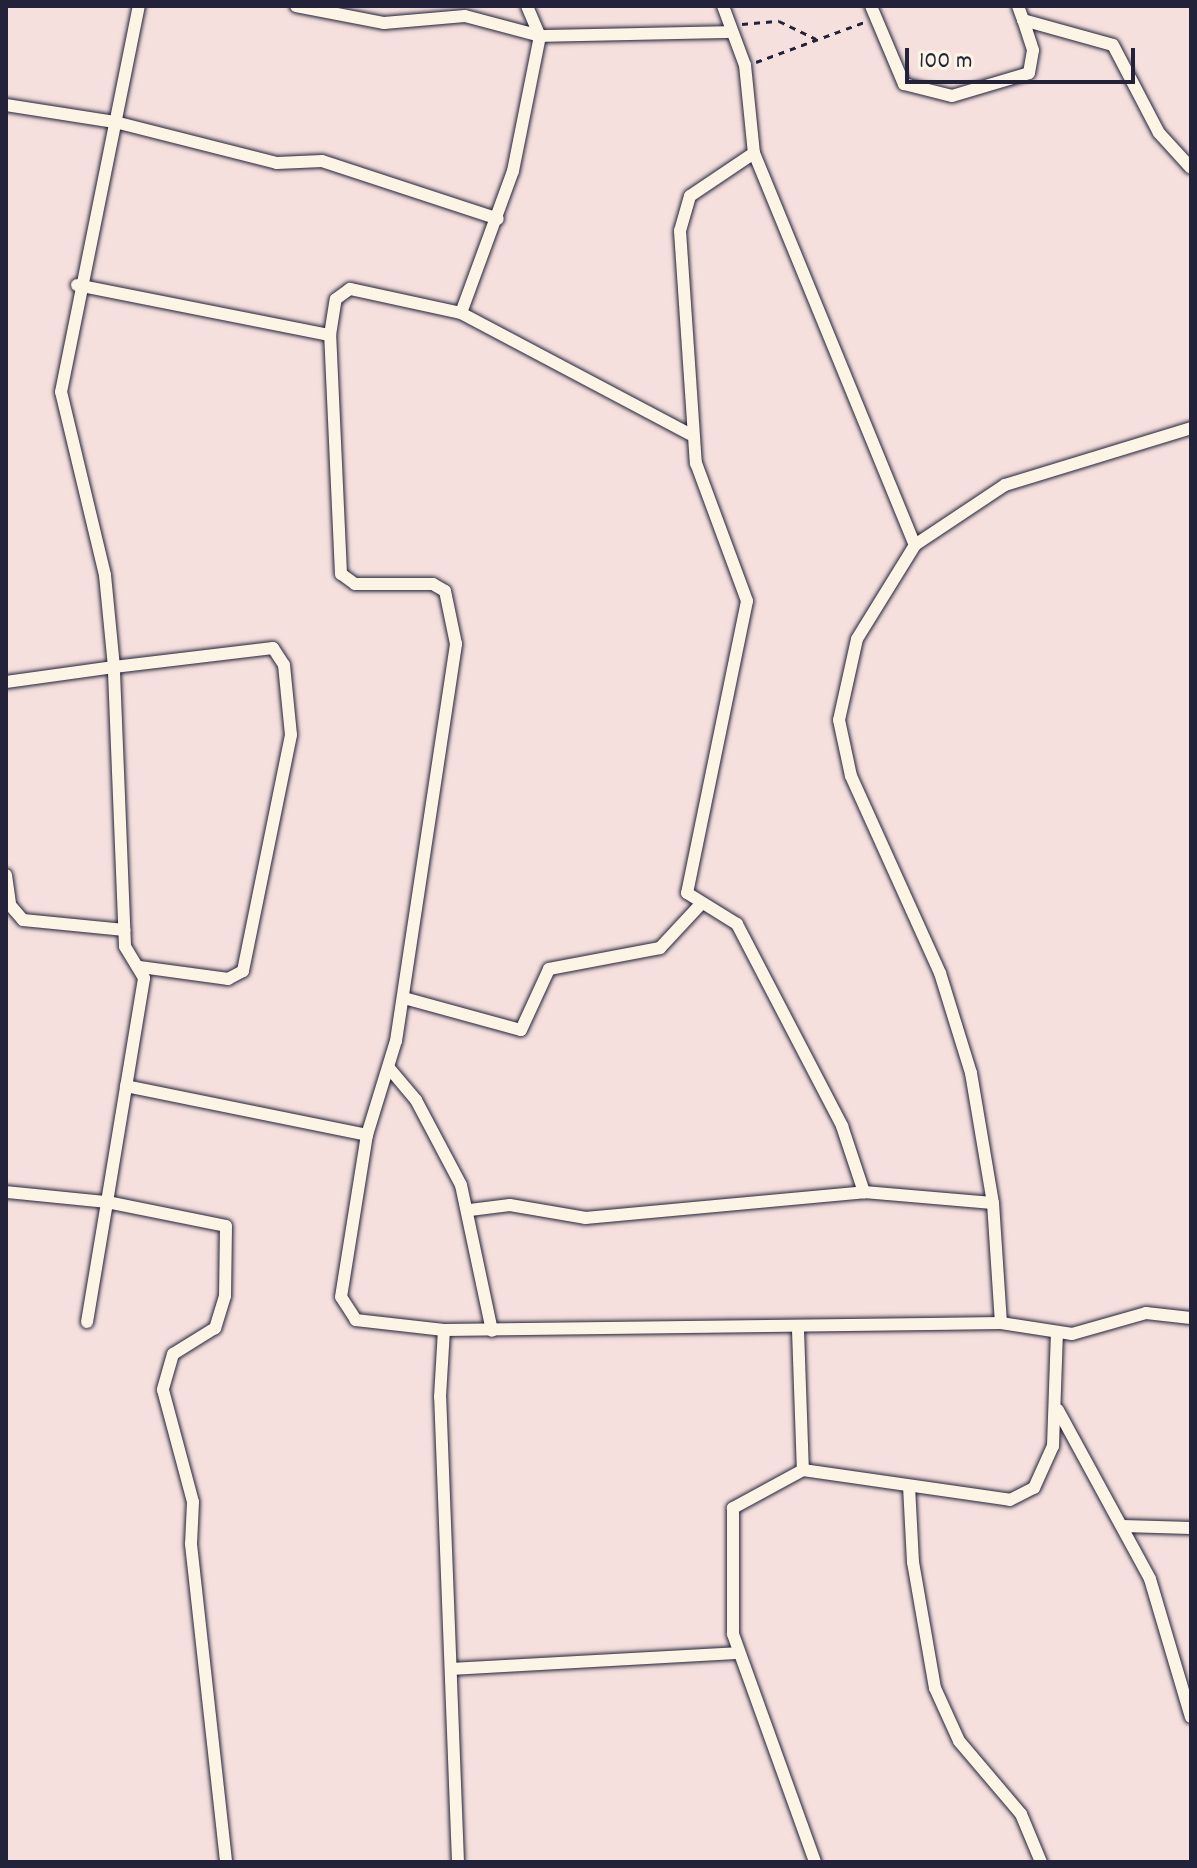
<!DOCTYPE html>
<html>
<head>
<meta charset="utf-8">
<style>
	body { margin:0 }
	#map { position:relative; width:1197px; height:1868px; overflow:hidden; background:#f5e0dd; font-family:Dekko,sans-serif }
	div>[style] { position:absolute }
	.path>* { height:3px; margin-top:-1.5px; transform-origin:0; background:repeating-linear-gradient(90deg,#22223b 0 6px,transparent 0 12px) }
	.roads { filter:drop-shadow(0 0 2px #22223b) drop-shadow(0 0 2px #22223b) }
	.minor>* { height:12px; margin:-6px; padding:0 6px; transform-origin:6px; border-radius:6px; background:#fcf5e5 }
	span { translate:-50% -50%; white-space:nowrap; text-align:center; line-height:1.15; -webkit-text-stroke:6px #fcf5e5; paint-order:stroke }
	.frame { position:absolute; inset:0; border:8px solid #22223b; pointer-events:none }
	.scale { position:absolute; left:905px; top:48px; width:230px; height:36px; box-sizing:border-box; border:4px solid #22223b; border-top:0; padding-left:10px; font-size:24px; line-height:28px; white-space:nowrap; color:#22223b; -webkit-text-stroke:6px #fcf5e5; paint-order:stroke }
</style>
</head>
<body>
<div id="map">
	<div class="path">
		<i style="left:742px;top:24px;width:37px;rotate:-5deg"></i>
		<i style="left:779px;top:21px;width:41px;rotate:25.9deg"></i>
		<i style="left:756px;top:62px;width:116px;rotate:-20.2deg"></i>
	</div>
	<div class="roads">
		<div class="minor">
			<i style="left:296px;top:6px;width:90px;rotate:10.9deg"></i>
			<i style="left:384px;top:23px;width:81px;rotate:-4.9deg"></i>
			<i style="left:465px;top:16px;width:78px;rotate:14.9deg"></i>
			<i style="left:527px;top:6px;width:33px;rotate:67deg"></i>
			<i style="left:723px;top:6px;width:63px;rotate:69.6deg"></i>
			<i style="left:745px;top:65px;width:88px;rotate:84.2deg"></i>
			<i style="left:754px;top:153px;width:424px;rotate:67.7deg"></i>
			<i style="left:915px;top:545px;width:110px;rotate:121.7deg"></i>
			<i style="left:857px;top:639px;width:83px;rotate:102.5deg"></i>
			<i style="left:839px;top:720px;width:57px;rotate:77.9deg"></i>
			<i style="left:851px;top:776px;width:216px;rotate:65.7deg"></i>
			<i style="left:940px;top:973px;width:105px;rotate:72.8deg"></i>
			<i style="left:971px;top:1073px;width:132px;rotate:80.4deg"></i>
			<i style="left:993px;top:1203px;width:120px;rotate:86.2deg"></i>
			<i style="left:871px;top:6px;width:85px;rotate:67.1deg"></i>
			<i style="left:904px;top:84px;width:49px;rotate:14deg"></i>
			<i style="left:952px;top:96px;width:80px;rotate:-16.6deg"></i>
			<i style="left:1029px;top:73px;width:23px;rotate:-80deg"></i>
			<i style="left:1033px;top:50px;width:32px;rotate:-108deg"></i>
			<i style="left:1018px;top:6px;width:15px;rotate:70deg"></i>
			<i style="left:1023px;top:20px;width:93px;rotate:15.5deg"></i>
			<i style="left:1113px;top:45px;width:99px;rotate:62.4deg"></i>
			<i style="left:1159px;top:133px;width:47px;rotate:47.6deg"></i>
			<i style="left:6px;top:105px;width:110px;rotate:8.9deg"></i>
			<i style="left:115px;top:122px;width:167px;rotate:14.2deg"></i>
			<i style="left:277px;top:163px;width:45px;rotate:-2.5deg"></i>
			<i style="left:322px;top:161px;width:185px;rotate:18.2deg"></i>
			<i style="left:754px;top:153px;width:77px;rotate:146.1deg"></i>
			<i style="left:690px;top:196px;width:36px;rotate:106deg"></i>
			<i style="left:680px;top:231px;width:233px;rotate:86.1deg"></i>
			<i style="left:696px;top:463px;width:147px;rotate:69.7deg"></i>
			<i style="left:747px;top:601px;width:298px;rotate:101.6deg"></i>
			<i style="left:687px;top:893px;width:59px;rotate:31.8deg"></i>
			<i style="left:737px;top:924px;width:228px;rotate:62.5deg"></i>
			<i style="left:842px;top:1126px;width:70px;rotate:71.6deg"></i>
			<i style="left:864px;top:1192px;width:129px;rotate:4.9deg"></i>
			<i style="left:77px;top:285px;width:258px;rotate:11.2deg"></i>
			<i style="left:461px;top:313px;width:151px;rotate:-69.9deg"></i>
			<i style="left:513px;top:171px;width:138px;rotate:-78.7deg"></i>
			<i style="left:540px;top:36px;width:191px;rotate:-1.2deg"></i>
			<i style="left:915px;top:545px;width:108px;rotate:-33.7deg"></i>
			<i style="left:1005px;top:485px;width:195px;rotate:-17deg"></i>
			<i style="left:6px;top:682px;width:109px;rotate:-7.9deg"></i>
			<i style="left:114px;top:667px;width:92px;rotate:-95.6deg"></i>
			<i style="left:105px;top:575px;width:188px;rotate:-103.5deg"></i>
			<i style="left:61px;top:392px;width:394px;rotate:-78.6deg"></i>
			<i style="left:6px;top:875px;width:30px;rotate:82deg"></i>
			<i style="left:10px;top:905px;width:20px;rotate:49deg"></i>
			<i style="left:23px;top:920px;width:102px;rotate:5.6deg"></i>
			<i style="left:404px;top:998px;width:121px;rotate:15.3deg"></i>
			<i style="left:521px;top:1030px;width:67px;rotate:-65.3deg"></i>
			<i style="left:549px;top:969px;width:113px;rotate:-10.7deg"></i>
			<i style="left:660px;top:948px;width:59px;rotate:-47.1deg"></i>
			<i style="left:389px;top:1068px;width:42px;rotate:49.8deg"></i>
			<i style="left:416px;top:1100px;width:96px;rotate:62.1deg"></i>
			<i style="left:461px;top:1185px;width:149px;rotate:78deg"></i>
			<i style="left:126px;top:1086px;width:246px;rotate:11.5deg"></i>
			<i style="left:6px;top:1192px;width:101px;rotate:5.7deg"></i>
			<i style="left:107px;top:1202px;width:227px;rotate:-80.6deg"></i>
			<i style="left:144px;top:978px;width:37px;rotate:-121deg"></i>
			<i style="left:125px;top:946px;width:279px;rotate:-92.3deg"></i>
			<i style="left:114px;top:667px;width:160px;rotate:-6.8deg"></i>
			<i style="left:273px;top:648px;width:20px;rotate:57deg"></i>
			<i style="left:284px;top:665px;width:70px;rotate:84.3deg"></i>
			<i style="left:291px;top:735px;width:241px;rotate:101.5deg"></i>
			<i style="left:243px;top:971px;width:17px;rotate:152deg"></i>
			<i style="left:228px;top:979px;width:89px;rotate:-172.2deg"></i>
			<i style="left:470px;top:1210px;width:40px;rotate:-7.1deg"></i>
			<i style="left:510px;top:1205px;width:77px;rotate:9.7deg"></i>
			<i style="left:586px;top:1218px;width:279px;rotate:-5.3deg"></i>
			<i style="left:87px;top:1322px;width:122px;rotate:-80.5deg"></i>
			<i style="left:107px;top:1202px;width:121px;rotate:11.4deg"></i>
			<i style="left:226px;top:1226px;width:70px;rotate:90.8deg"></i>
			<i style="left:225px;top:1296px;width:34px;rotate:107deg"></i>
			<i style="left:215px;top:1328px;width:49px;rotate:148.2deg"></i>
			<i style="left:173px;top:1354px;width:37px;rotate:106deg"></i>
			<i style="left:163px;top:1390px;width:116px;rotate:75deg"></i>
			<i style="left:193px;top:1502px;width:42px;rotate:92.7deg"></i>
			<i style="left:191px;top:1544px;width:320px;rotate:83.7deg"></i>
			<i style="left:444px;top:1330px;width:89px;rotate:-173.5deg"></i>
			<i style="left:356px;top:1320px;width:27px;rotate:-123deg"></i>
			<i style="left:341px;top:1297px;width:164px;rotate:-80.9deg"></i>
			<i style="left:367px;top:1135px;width:98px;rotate:-72.9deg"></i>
			<i style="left:396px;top:1041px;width:402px;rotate:-81.4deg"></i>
			<i style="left:456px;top:644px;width:54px;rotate:-101.7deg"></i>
			<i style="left:445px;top:591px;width:14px;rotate:-150deg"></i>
			<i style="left:433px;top:584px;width:78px;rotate:180deg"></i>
			<i style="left:355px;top:584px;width:17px;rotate:-144deg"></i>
			<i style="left:341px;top:574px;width:239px;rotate:-92.6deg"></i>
			<i style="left:330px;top:335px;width:36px;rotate:-81deg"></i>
			<i style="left:336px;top:299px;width:17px;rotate:-36deg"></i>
			<i style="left:350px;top:289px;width:114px;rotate:12.2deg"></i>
			<i style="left:461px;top:313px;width:259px;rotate:27.9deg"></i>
			<i style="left:798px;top:1330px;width:140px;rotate:88deg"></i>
			<i style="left:803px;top:1470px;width:209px;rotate:8.2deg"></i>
			<i style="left:1010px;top:1500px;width:27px;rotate:-27deg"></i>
			<i style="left:1034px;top:1488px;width:46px;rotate:-65.7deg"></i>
			<i style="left:1053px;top:1446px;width:114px;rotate:-88deg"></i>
			<i style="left:1058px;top:1410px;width:192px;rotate:61.4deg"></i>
			<i style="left:1150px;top:1579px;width:144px;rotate:73.5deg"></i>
			<i style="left:803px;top:1470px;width:80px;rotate:151.5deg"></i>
			<i style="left:733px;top:1508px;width:126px;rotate:90deg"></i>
			<i style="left:733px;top:1634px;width:242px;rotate:70.2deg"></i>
			<i style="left:909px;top:1486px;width:76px;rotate:87deg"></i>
			<i style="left:913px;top:1562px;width:128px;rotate:80.1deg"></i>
			<i style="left:935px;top:1688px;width:58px;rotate:65.6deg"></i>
			<i style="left:959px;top:1741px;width:96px;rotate:49.7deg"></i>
			<i style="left:1021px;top:1814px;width:52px;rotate:67.4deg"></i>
			<i style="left:1123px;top:1526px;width:68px;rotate:1.7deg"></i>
			<i style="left:452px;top:1669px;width:283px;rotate:-3.2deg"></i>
			<i style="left:458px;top:1862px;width:465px;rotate:-92.2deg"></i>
			<i style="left:440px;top:1397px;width:67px;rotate:-86.6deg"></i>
			<i style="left:444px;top:1330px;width:557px;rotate:-0.72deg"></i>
			<i style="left:1001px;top:1323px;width:72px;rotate:8.8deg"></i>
			<i style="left:1072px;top:1334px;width:77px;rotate:-15.8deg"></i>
			<i style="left:1146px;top:1313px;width:45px;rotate:6.3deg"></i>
		</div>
	</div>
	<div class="frame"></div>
	<div class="scale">100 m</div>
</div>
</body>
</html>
